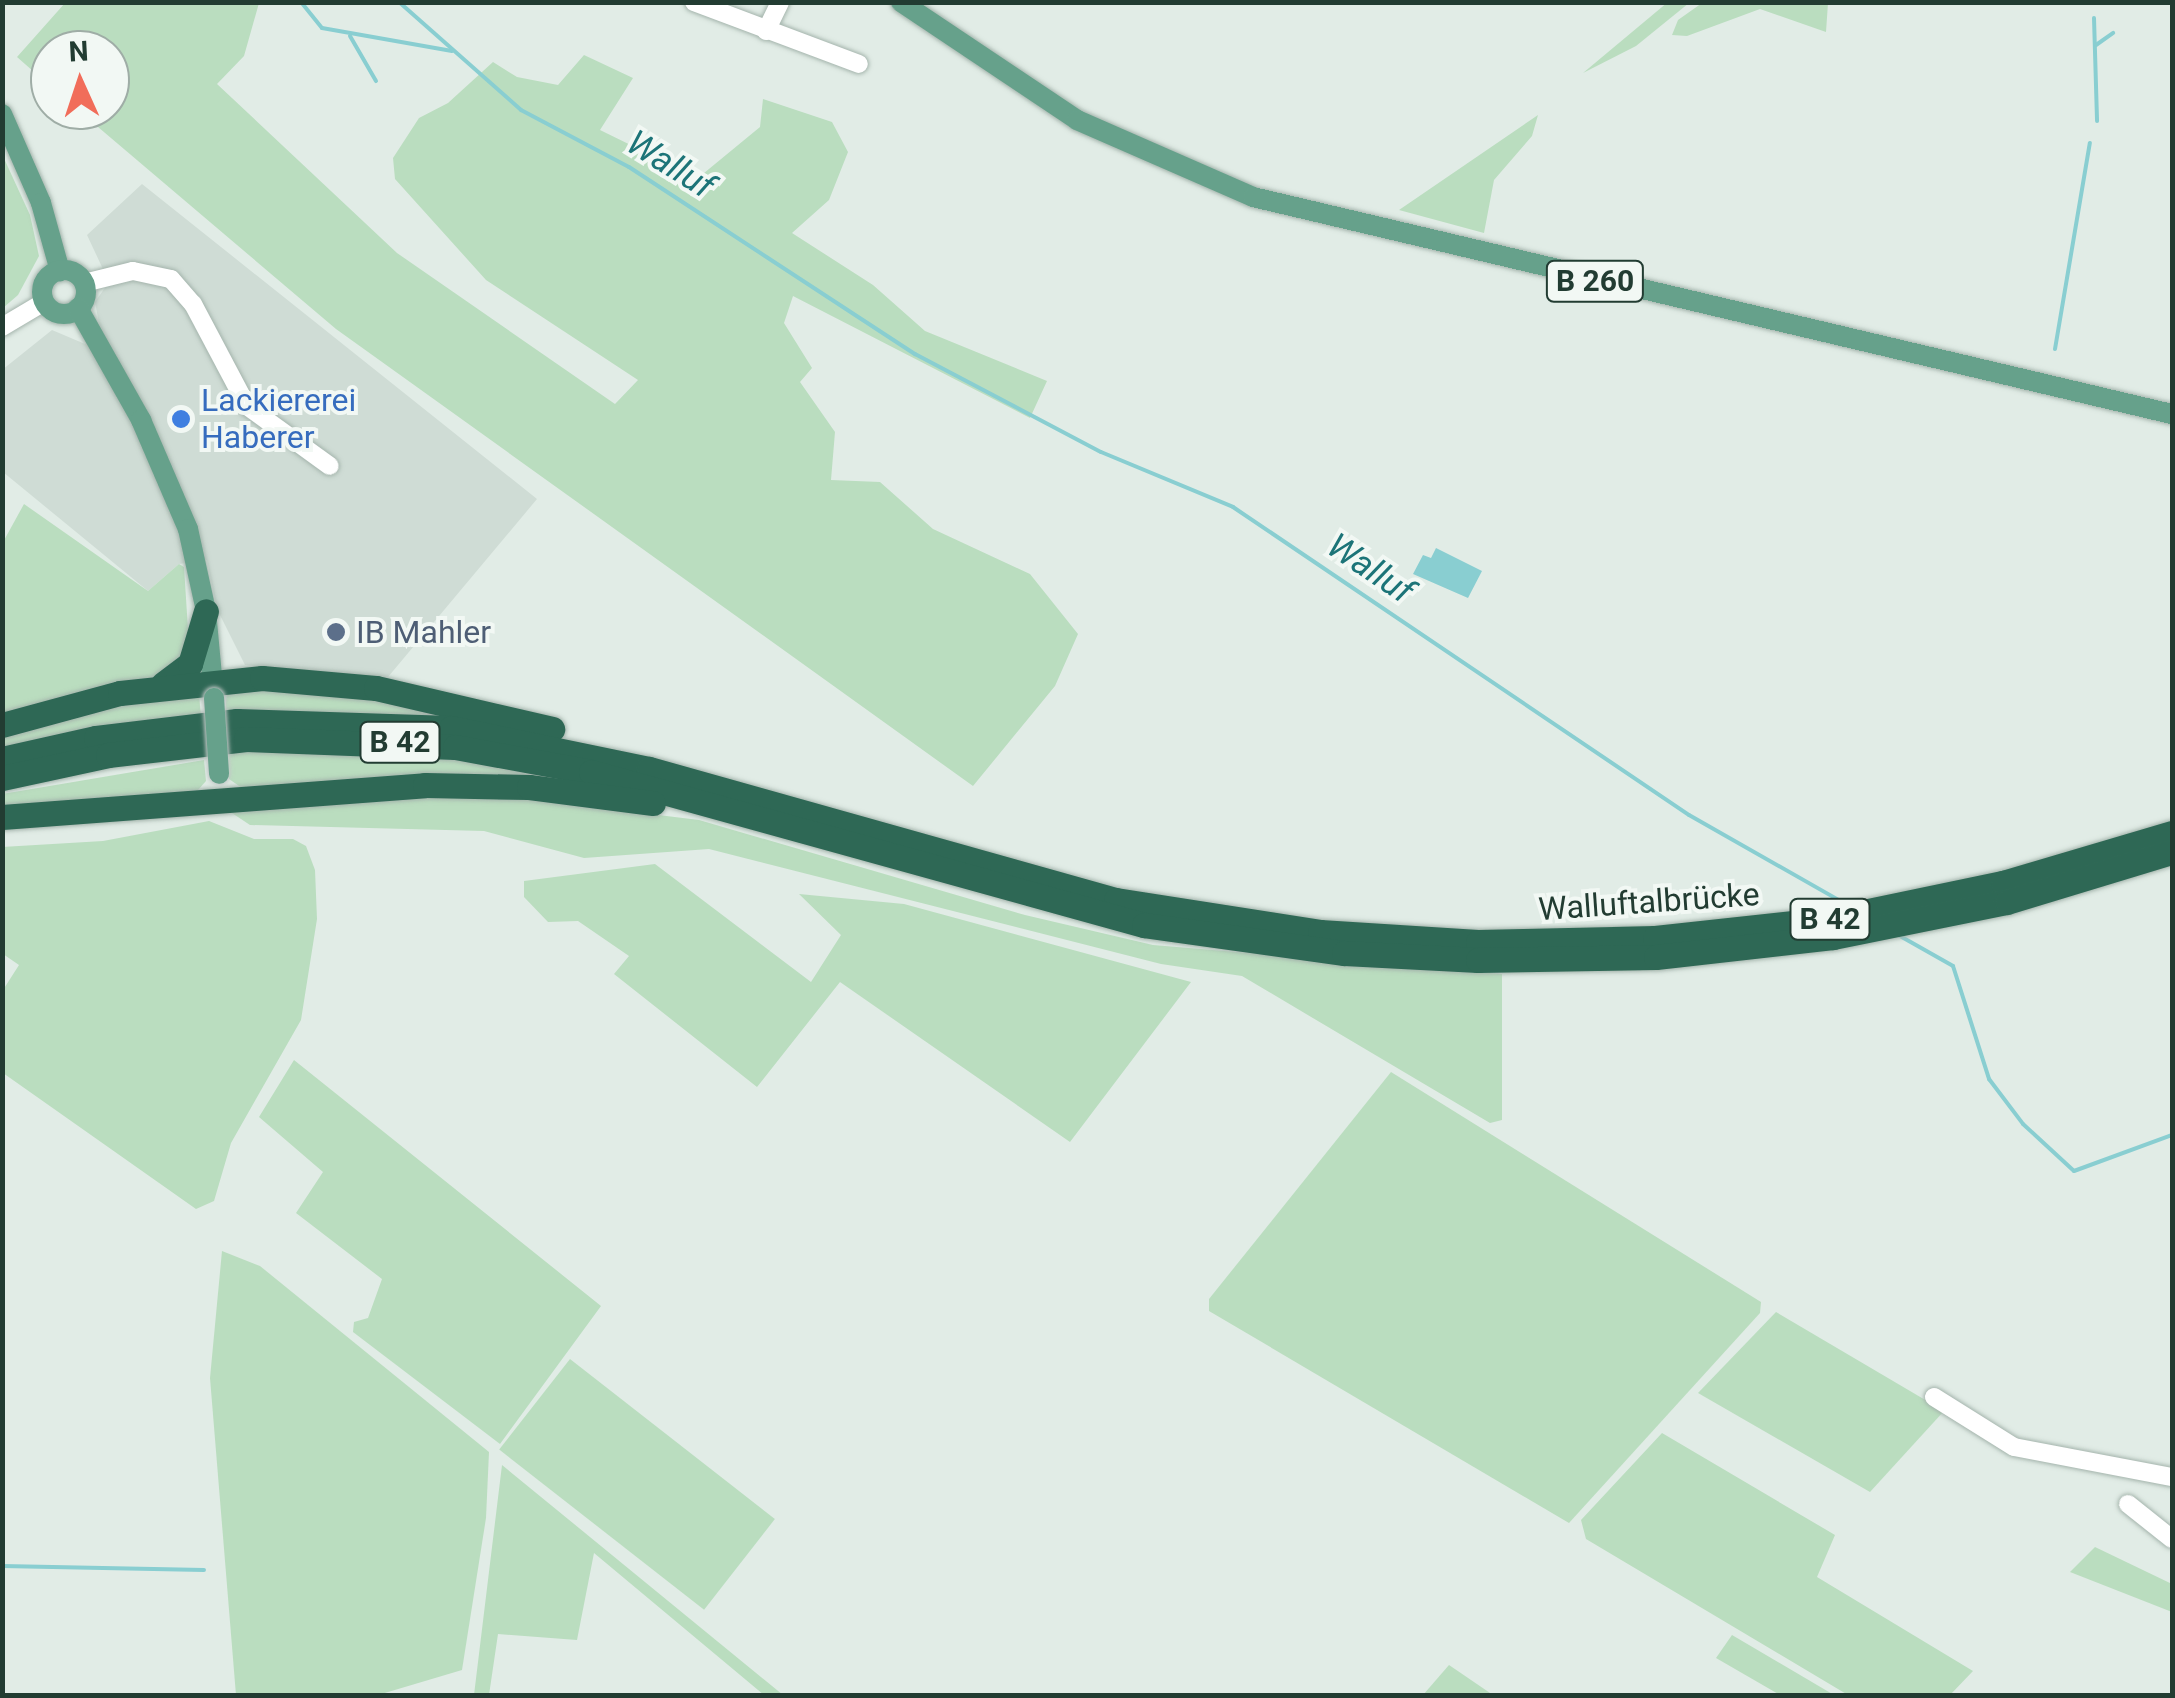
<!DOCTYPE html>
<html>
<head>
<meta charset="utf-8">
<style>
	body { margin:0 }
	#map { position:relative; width:2175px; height:1698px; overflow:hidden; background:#e1ece6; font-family:Roboto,sans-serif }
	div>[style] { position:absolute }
	.built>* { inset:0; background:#cfdcd5 }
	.green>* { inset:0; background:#baddbf; transform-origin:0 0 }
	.water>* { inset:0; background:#89ced1 }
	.stream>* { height:4px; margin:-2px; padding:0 2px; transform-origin:2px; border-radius:2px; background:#89ced1 }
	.roads { filter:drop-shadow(0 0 2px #a4b4ac) drop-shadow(0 0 2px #a4b4ac) }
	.minor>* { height:18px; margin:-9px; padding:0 9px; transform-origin:9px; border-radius:9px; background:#fff }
	.major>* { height:20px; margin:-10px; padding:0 10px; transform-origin:10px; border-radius:10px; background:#66a18b }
	.major>.ring { margin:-10px; padding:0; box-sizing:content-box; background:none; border:20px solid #66a18b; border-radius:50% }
	.highway>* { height:25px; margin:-12.5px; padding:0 12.5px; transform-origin:12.5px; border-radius:12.5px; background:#2e6855 }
	.bridges { filter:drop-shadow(0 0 2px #c1c8c6) drop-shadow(0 0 2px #c1c8c6) }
	.major-bridge>* { height:20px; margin:-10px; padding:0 10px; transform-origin:10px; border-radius:10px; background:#66a18b }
	.dots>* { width:28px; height:28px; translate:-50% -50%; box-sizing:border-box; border:5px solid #f2f8f4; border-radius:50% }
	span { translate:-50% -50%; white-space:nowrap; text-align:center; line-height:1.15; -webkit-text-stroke:8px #f2f8f4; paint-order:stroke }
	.shield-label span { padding:2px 8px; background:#f2f8f4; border:2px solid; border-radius:8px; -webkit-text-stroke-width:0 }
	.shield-label { font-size:30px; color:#223c32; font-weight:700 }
	.shop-label { font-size:32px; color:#366cbe }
	.left { translate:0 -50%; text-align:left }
	.service-label { font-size:32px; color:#4e5e75 }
	.street-label { font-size:32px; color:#223c32 }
	.water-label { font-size:35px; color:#1c7478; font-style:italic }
	.frame { position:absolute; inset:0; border:5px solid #223c32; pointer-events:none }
	.north { position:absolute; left:30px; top:30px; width:100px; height:100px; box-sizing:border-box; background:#f2f8f4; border:2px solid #9fada6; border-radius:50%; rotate:357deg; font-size:28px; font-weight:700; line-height:40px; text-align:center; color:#223c32 }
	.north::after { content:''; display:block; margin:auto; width:35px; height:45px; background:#f16d5a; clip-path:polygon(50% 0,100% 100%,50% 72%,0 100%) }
</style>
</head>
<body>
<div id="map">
	<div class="built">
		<i style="clip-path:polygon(142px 184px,537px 499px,388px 677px,245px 665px,217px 609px,207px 560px,179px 564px,148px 591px,3px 472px,2px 370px,52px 330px,85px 344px,101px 334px,95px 302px,109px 282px,87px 235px)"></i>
	</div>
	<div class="green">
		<i style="clip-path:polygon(1668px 2px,1689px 3px,1636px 46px,1583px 73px)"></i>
		<i style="clip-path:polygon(65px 3px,259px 3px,244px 56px,217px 84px,397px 253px,615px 404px,638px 380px,486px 280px,395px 179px,393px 158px,419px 118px,448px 103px,493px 62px,517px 77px,558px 85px,584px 55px,633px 78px,600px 130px,698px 178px,760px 127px,763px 99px,832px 122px,848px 152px,829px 200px,792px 233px,873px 285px,925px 331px,1047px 381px,1030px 418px,793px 296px,784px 323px,812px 368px,800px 382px,835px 432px,831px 480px,880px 482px,933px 529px,1030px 574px,1078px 634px,1055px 686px,973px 786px,336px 329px,78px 110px,110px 110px,110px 50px,50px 50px,50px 86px,17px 57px)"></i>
		<i style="clip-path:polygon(1702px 3px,1828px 3px,1826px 32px,1760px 9px,1687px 36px,1672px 35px,1678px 20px)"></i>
		<i style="clip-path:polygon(1538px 115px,1532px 136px,1494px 180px,1484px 233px,1399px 210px)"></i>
		<i style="clip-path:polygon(2px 154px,30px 215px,39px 256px,18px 295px,3px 308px)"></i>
		<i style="clip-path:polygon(24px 504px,148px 591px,179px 564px,184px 567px,189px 645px,171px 676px,3px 721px,2px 544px)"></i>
		<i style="clip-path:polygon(227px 690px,336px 691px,471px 716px,225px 715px)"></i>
		<i style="clip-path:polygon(199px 694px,201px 717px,3px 751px,3px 733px,105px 702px)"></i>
		<i style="clip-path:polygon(370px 750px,501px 765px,583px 782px,242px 788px,229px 779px,227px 751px)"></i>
		<i style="clip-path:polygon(204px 760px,206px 781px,198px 790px,3px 810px,2px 794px)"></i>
		<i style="clip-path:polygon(471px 792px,699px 820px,1025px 915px,1153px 945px,1502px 974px,1502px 1120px,1490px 1123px,1242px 976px,1161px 964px,709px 849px,584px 858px,484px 831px,250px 825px,229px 811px)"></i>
		<i style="clip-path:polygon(209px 821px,254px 839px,293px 839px,306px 846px,315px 870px,317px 919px,301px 1020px,231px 1143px,214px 1201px,196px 1209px,3px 1073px,3px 990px,19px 965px,3px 954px,2px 847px,103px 841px)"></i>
		<i style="clip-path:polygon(655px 864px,811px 982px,841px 935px,799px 894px,904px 904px,1191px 982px,1070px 1142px,840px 982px,757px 1087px,614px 974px,629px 956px,578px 921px,548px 922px,524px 897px,524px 881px)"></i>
		<i style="clip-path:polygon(294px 1060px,601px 1306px,500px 1444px,353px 1332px,354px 1322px,368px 1318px,382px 1279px,296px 1213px,323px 1172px,259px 1117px)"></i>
		<i style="clip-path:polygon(1391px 1072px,1761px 1302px,1760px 1313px,1569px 1523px,1209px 1311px,1209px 1299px)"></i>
		<i style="clip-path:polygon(222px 1251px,260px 1266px,489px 1452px,486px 1518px,462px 1670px,378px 1695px,236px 1695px,210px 1378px)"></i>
		<i style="clip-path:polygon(1776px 1312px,1944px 1411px,1870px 1492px,1698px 1393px)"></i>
		<i style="left:570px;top:1359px;width:260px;height:115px;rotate:38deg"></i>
		<i style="clip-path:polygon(1662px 1433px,1835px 1535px,1817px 1577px,1973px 1671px,1950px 1695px,1848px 1695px,1586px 1539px,1581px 1520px)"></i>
		<i style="clip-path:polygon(502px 1465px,783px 1695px,764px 1695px,594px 1553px,577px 1640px,498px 1634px,489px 1695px,474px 1695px)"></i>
		<i style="clip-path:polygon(2095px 1547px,2172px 1584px,2172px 1612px,2070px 1572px)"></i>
		<i style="clip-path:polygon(1732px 1635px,1834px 1695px,1780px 1695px,1716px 1658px)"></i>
		<i style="clip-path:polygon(1449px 1665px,1493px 1695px,1423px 1695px)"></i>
	</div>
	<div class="water">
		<i style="clip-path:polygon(1436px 548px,1482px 571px,1468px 598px,1413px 574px,1423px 555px,1431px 558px)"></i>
	</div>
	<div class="stream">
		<i style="left:301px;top:2px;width:33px;rotate:51deg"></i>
		<i style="left:322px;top:28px;width:132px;rotate:10deg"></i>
		<i style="left:399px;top:2px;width:163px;rotate:41.5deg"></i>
		<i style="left:521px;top:110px;width:122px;rotate:27.8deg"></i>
		<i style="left:629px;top:167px;width:342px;rotate:33.2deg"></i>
		<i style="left:915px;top:354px;width:210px;rotate:27.8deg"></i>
		<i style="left:1101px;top:452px;width:143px;rotate:22.6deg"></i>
		<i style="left:1233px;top:507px;width:550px;rotate:34.04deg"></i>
		<i style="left:1689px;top:815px;width:184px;rotate:29.6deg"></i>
		<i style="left:2094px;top:18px;width:103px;rotate:88.3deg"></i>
		<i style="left:350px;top:36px;width:52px;rotate:60deg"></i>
		<i style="left:2096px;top:45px;width:21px;rotate:-35deg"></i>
		<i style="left:2055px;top:349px;width:209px;rotate:-80.4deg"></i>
		<i style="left:1900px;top:936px;width:61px;rotate:29.5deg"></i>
		<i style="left:1953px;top:966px;width:119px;rotate:72.3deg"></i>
		<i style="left:1989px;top:1079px;width:56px;rotate:52.9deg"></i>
		<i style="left:2023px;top:1124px;width:69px;rotate:42.7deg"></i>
		<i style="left:2074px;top:1171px;width:104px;rotate:-20.2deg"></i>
		<i style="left:2px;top:1566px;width:202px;rotate:1.1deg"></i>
	</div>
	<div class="roads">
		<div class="minor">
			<i style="left:694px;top:2px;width:176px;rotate:20.6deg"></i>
			<i style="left:766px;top:31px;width:32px;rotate:-64deg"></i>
			<i style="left:84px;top:283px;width:50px;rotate:-13.8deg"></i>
			<i style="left:133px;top:271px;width:39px;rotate:12deg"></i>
			<i style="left:171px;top:279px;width:33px;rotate:49deg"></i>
			<i style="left:193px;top:304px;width:115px;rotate:62.1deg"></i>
			<i style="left:247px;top:406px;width:102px;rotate:35.9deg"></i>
			<i style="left:2px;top:327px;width:49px;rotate:-30.8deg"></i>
			<i style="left:1934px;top:1397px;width:94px;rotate:32deg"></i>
			<i style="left:2014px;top:1447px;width:161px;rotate:10.8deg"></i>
			<i style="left:2128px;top:1504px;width:56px;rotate:38.5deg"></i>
		</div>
		<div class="major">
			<i style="left:901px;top:2px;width:212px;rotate:33.8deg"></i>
			<i style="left:1077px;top:120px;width:192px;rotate:23.6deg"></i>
			<i style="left:1253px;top:197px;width:944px;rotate:13.29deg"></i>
			<i style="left:2px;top:114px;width:97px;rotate:66.3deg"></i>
			<i style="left:41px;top:203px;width:71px;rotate:74.4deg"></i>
			<i class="ring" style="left:42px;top:270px;width:24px;height:24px"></i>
			<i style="left:78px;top:308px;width:129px;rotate:60.6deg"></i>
			<i style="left:141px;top:420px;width:119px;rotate:66.7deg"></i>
			<i style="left:188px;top:529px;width:84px;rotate:77.6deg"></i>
			<i style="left:206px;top:611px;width:87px;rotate:84.7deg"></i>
		</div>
		<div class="highway">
			<i style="left:163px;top:684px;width:34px;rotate:-37deg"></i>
			<i style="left:190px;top:664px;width:55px;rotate:-73.2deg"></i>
			<i style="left:2px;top:725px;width:122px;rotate:-15.2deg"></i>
			<i style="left:120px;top:693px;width:143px;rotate:-6deg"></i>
			<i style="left:262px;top:678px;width:114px;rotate:5deg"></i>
			<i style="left:376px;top:688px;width:181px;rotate:13.1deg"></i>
			<i style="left:2px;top:759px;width:96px;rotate:-12.6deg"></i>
			<i style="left:96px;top:738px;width:142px;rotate:-6.9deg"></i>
			<i style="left:237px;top:721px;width:214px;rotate:1.9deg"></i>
			<i style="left:451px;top:728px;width:202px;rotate:11.7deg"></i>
			<i style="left:649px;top:769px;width:485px;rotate:15.7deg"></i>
			<i style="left:1116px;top:900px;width:206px;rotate:8.9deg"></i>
			<i style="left:1320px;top:932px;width:158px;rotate:3.6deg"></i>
			<i style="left:1478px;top:942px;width:177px;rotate:-1.3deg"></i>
			<i style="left:1655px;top:938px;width:176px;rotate:-6.2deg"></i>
			<i style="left:1830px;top:919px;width:177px;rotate:-11.8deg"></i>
			<i style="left:2003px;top:883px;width:176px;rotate:-16.5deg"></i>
			<i style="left:2px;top:778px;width:108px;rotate:-12.2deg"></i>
			<i style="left:108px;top:755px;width:139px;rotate:-6.6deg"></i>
			<i style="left:246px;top:739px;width:209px;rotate:2.2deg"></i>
			<i style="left:455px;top:747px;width:138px;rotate:10.4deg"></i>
			<i style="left:591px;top:772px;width:574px;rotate:15.47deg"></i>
			<i style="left:1144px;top:925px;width:202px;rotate:8deg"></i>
			<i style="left:1344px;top:953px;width:134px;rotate:3deg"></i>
			<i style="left:1478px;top:960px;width:178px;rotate:-1deg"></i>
			<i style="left:1656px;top:957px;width:178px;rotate:-6.4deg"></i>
			<i style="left:1833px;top:937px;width:177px;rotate:-11.4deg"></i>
			<i style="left:2007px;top:902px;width:172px;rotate:-16.9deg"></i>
			<i style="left:2px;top:817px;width:424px;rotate:-4.3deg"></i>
			<i style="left:425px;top:785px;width:104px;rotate:1.1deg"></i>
			<i style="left:529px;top:787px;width:125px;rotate:7.4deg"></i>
		</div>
	</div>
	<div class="bridges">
		<div class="major-bridge">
			<i style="left:214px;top:698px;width:76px;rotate:86.2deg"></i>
		</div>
	</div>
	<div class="dots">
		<i style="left:181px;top:419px;background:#3f7fe0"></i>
		<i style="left:336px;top:632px;background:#5c6f8a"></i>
	</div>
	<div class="shield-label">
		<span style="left:1595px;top:281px">B 260</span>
		<span style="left:400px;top:742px">B 42</span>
		<span style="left:1830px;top:919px">B 42</span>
	</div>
	<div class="shop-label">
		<span class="left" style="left:201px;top:419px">Lackiererei<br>Haberer</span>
	</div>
	<div class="service-label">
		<span class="left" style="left:356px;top:632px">IB Mahler</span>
	</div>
	<div class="street-label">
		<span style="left:1649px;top:902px;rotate:-4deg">Walluftalbrücke</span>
	</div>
	<div class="water-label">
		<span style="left:670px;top:165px;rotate:32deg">Walluf</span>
		<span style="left:1370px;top:569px;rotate:34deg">Walluf</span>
	</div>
	<div class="frame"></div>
	<div class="north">N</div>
</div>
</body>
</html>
